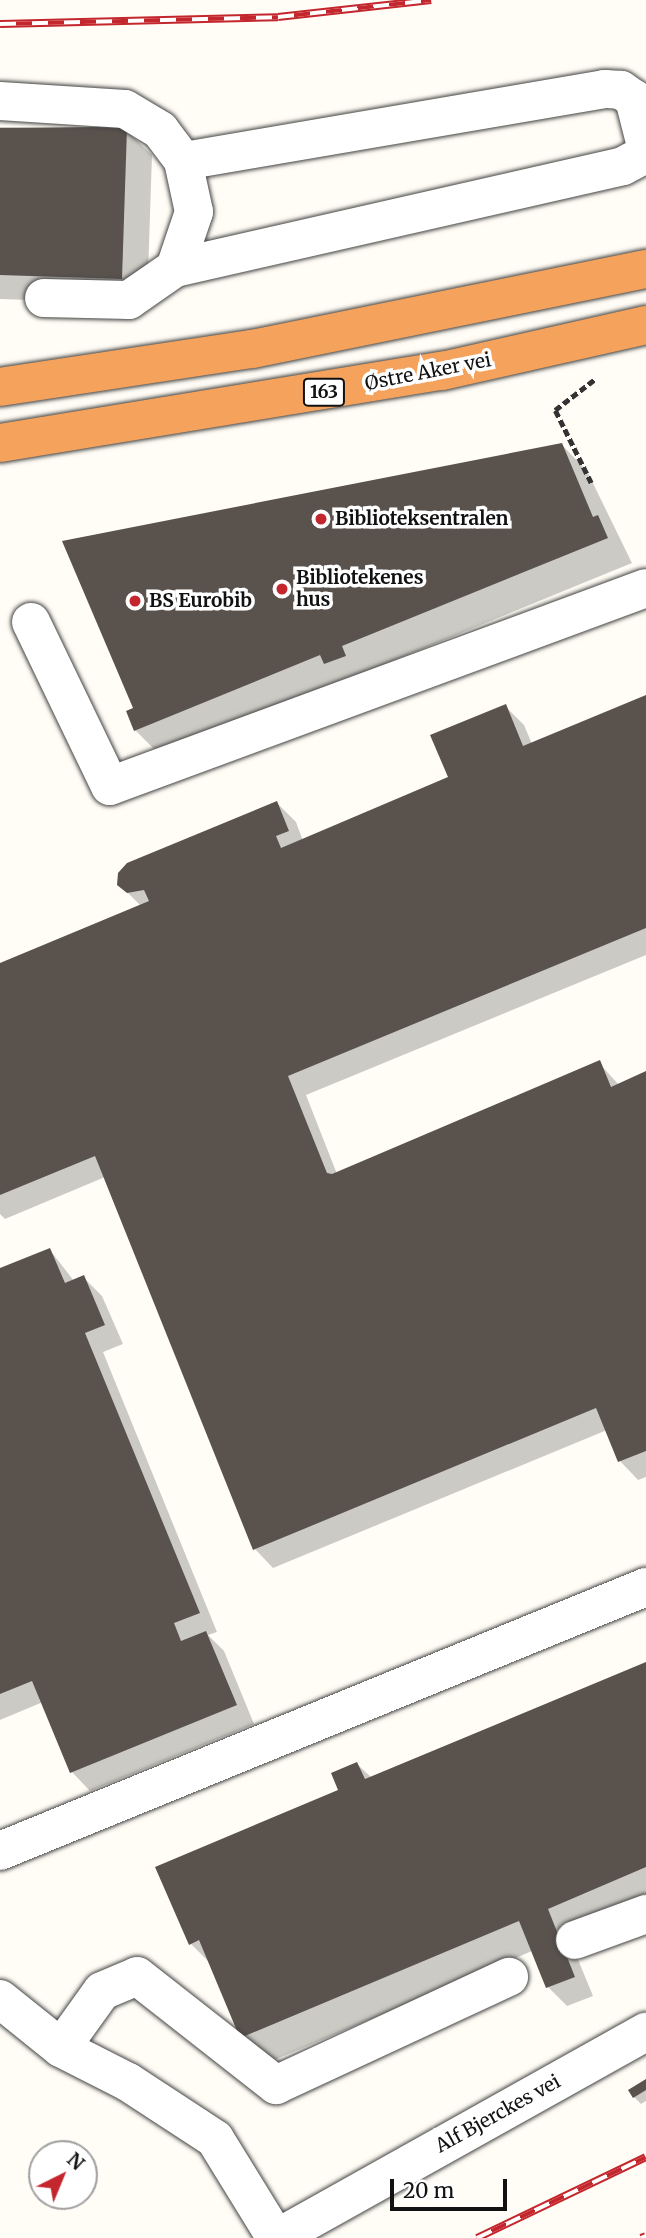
<!DOCTYPE html>
<html>
<head>
<meta charset="utf-8">
<style>
	body { margin:0 }
	#map { position:relative; width:646px; height:2238px; overflow:hidden; background:#fffdf5; font-family:Merriweather,serif }
	div>[style] { position:absolute }
	.shadow>* { inset:0; background:#0003 }
	.building>* { inset:0; background:#5a524d }
	.path>* { height:4.5px; margin-top:-2.25px; transform-origin:0; background:repeating-linear-gradient(90deg,#333 0 7px,transparent 0 10.5px) }
	.roads { filter:drop-shadow(0 0 2px #444) drop-shadow(0 0 2px #444) }
	.minor>* { height:38px; margin:-19px; padding:0 19px; transform-origin:19px; border-radius:19px; background:#fff }
	.highway>* { height:38px; margin:-19px; padding:0 19px; transform-origin:19px; border-radius:19px; background:#f5a25d }
	.rail>* { height:8px; margin-top:-4px; transform-origin:0; background:repeating-linear-gradient(90deg,#fff 0 16px,#c4262e 0 32px); box-sizing:border-box; border-block:2px solid #c4262e }
	.dots>* { width:19px; height:19px; translate:-50% -50%; box-sizing:border-box; border:4px solid #fff; border-radius:50% }
	span { translate:-50% -50%; white-space:nowrap; text-align:center; line-height:1.15; -webkit-text-stroke:7px #fff; paint-order:stroke }
	.shield-label span { padding:2px 5px; background:#fff; border:2px solid; border-radius:5px; -webkit-text-stroke-width:0 }
	.shield-label { font-size:18px; color:#111; font-weight:700 }
	.street-label { font-size:19px; color:#111 }
	.poi-label { font-size:19px; color:#111; font-weight:700 }
	.left { translate:0 -50%; text-align:left }
	.north { position:absolute; left:28px; top:2140px; width:70px; height:70px; box-sizing:border-box; background:#fff; border:2px solid #a0a0a0; border-radius:50%; rotate:43deg; font-size:19px; font-weight:700; line-height:28px; text-align:center; color:#111 }
	.north::after { content:''; display:block; margin:auto; width:24px; height:32px; background:#c4262e; clip-path:polygon(50% 0,100% 100%,50% 72%,0 100%) }
	.scale { position:absolute; left:390px; top:2179px; width:117px; height:32px; box-sizing:border-box; border:4px solid #111; border-top:0; padding-left:9px; font-size:21px; line-height:24px; white-space:nowrap; color:#111; -webkit-text-stroke:5px #fff; paint-order:stroke }
</style>
</head>
<body>
<div id="map">
	<div class="shadow">
		<i style="clip-path:polygon(0 127px,126px 130px,152px 155px,147px 304px,0 299px)"></i>
		<i style="clip-path:polygon(562px 445px,587px 471px,632px 563px,161px 756px,135px 730px)"></i>
		<i style="clip-path:polygon(646px 697px,646px 955px,306px 1095px,337px 1174px,599px 1063px,619px 1085px,646px 1073px,646px 1477px,638px 1480px,620px 1461px,607px 1430px,273px 1568px,255px 1549px,105px 1177px,5px 1219px,0 1214px,0 965px,141px 906px,119px 884px,277px 803px,296px 822px,303px 841px,451px 778px,505px 706px,524px 725px,532px 744px)"></i>
		<i style="clip-path:polygon(50px 1250px,74px 1281px,83px 1277px,102px 1296px,123px 1344px,103px 1352px,217px 1632px,208px 1635px,224px 1651px,254px 1724px,90px 1791px,72px 1772px,43px 1702px,0 1720px,0 1270px)"></i>
		<i style="clip-path:polygon(646px 1664px,646px 1894px,565px 1928px,593px 1996px,567px 2006px,548px 1987px,532px 1951px,267px 2063px,242px 2037px,211px 1964px,191px 1944px,340px 1791px,357px 1764px,372px 1778px)"></i>
		<i style="clip-path:polygon(646px 2082px,646px 2101px,641px 2104px,634px 2097px)"></i>
	</div>
	<div class="building">
		<i style="clip-path:polygon(97px 127px,127px 128px,122px 279px,0 275px,0 128px)"></i>
		<i style="clip-path:polygon(562px 443px,593px 517px,598px 515px,608px 538px,342px 646px,346px 656px,324px 664px,320px 655px,134px 731px,126px 711px,133px 708px,62px 541px)"></i>
		<i style="clip-path:polygon(646px 695px,646px 928px,288px 1076px,327px 1173px,332px 1174px,600px 1060px,611px 1087px,646px 1071px,646px 1451px,618px 1462px,596px 1408px,253px 1550px,95px 1156px,0 1195px,0 963px,149px 901px,144px 890px,127px 893px,117px 885px,118px 873px,127px 863px,277px 801px,289px 831px,276px 836px,281px 848px,448px 777px,430px 735px,506px 704px,523px 746px)"></i>
		<i style="clip-path:polygon(50px 1248px,65px 1283px,84px 1275px,105px 1325px,85px 1333px,200px 1613px,174px 1623px,181px 1641px,206px 1631px,237px 1705px,70px 1773px,32px 1681px,0 1694px,0 1268px)"></i>
		<i style="clip-path:polygon(646px 1662px,646px 1867px,548px 1909px,575px 1977px,546px 1988px,519px 1921px,240px 2038px,199px 1940px,189px 1945px,155px 1867px,338px 1790px,331px 1773px,357px 1762px,365px 1779px)"></i>
		<i style="clip-path:polygon(646px 2079px,646px 2090px,633px 2098px,628px 2090px)"></i>
	</div>
	<div class="path">
		<i style="left:591px;top:483px;width:81px;rotate:-116.3deg"></i>
		<i style="left:555px;top:410px;width:51px;rotate:-37.8deg"></i>
	</div>
	<div class="roads">
		<div class="minor">
			<i style="left:0;top:101px;width:125px;rotate:3.7deg"></i>
			<i style="left:125px;top:109px;width:41px;rotate:31deg"></i>
			<i style="left:160px;top:130px;width:39px;rotate:53deg"></i>
			<i style="left:183px;top:161px;width:52px;rotate:77.8deg"></i>
			<i style="left:194px;top:212px;width:59px;rotate:108.7deg"></i>
			<i style="left:175px;top:268px;width:56px;rotate:145.2deg"></i>
			<i style="left:129px;top:300px;width:85px;rotate:-178.7deg"></i>
			<i style="left:175px;top:268px;width:459px;rotate:-12.8deg"></i>
			<i style="left:623px;top:166px;width:21px;rotate:-28deg"></i>
			<i style="left:642px;top:156px;width:11px;rotate:-68deg"></i>
			<i style="left:646px;top:146px;width:49px;rotate:-104.3deg"></i>
			<i style="left:634px;top:99px;width:16px;rotate:-145deg"></i>
			<i style="left:621px;top:90px;width:16px;rotate:-176deg"></i>
			<i style="left:605px;top:89px;width:428px;rotate:170.3deg"></i>
			<i style="left:31px;top:622px;width:182px;rotate:64.3deg"></i>
			<i style="left:110px;top:786px;width:571px;rotate:-20.27deg"></i>
			<i style="left:0;top:1851px;width:698px;rotate:-22.23deg"></i>
			<i style="left:575px;top:1940px;width:76px;rotate:-20.1deg"></i>
			<i style="left:0;top:1999px;width:78px;rotate:38.8deg"></i>
			<i style="left:61px;top:2048px;width:75px;rotate:26.9deg"></i>
			<i style="left:128px;top:2082px;width:104px;rotate:33.2deg"></i>
			<i style="left:215px;top:2139px;width:116px;rotate:58.4deg"></i>
			<i style="left:61px;top:2048px;width:70px;rotate:-54.3deg"></i>
			<i style="left:102px;top:1991px;width:38px;rotate:-23deg"></i>
			<i style="left:137px;top:1976px;width:177px;rotate:38.1deg"></i>
			<i style="left:276px;top:2085px;width:257px;rotate:-24.9deg"></i>
			<i style="left:277px;top:2238px;width:423px;rotate:-29.2deg"></i>
		</div>
		<div class="highway">
			<i style="left:0;top:387px;width:255px;rotate:-8.6deg"></i>
			<i style="left:252px;top:349px;width:402px;rotate:-11.5deg"></i>
			<i style="left:0;top:443px;width:448px;rotate:-9.3deg"></i>
			<i style="left:442px;top:371px;width:209px;rotate:-12.7deg"></i>
		</div>
	</div>
	<div class="rail">
		<i style="left:0;top:24px;width:278px;rotate:-1.4deg"></i>
		<i style="left:278px;top:17px;width:154px;rotate:-6.3deg"></i>
		<i style="left:477px;top:2238px;width:187px;rotate:-25.6deg"></i>
		<i style="left:641px;top:2238px;width:5px;rotate:-22deg"></i>
	</div>
	<div class="dots">
		<i style="left:321px;top:519px;background:#c4262e"></i>
		<i style="left:282px;top:589px;background:#c4262e"></i>
		<i style="left:135px;top:601px;background:#c4262e"></i>
	</div>
	<div class="shield-label">
		<span style="left:324px;top:392px">163</span>
	</div>
	<div class="street-label">
		<span style="left:428px;top:372px;rotate:-11deg">Østre Aker vei</span>
		<span style="left:498px;top:2114px;rotate:-29deg">Alf Bjerckes vei</span>
	</div>
	<div class="poi-label">
		<span class="left" style="left:335px;top:519px">Biblioteksentralen</span>
		<span class="left" style="left:296px;top:589px">Bibliotekenes<br>hus</span>
		<span class="left" style="left:149px;top:601px">BS Eurobib</span>
	</div>
	<div class="north">N</div>
	<div class="scale">20 m</div>
</div>
</body>
</html>
